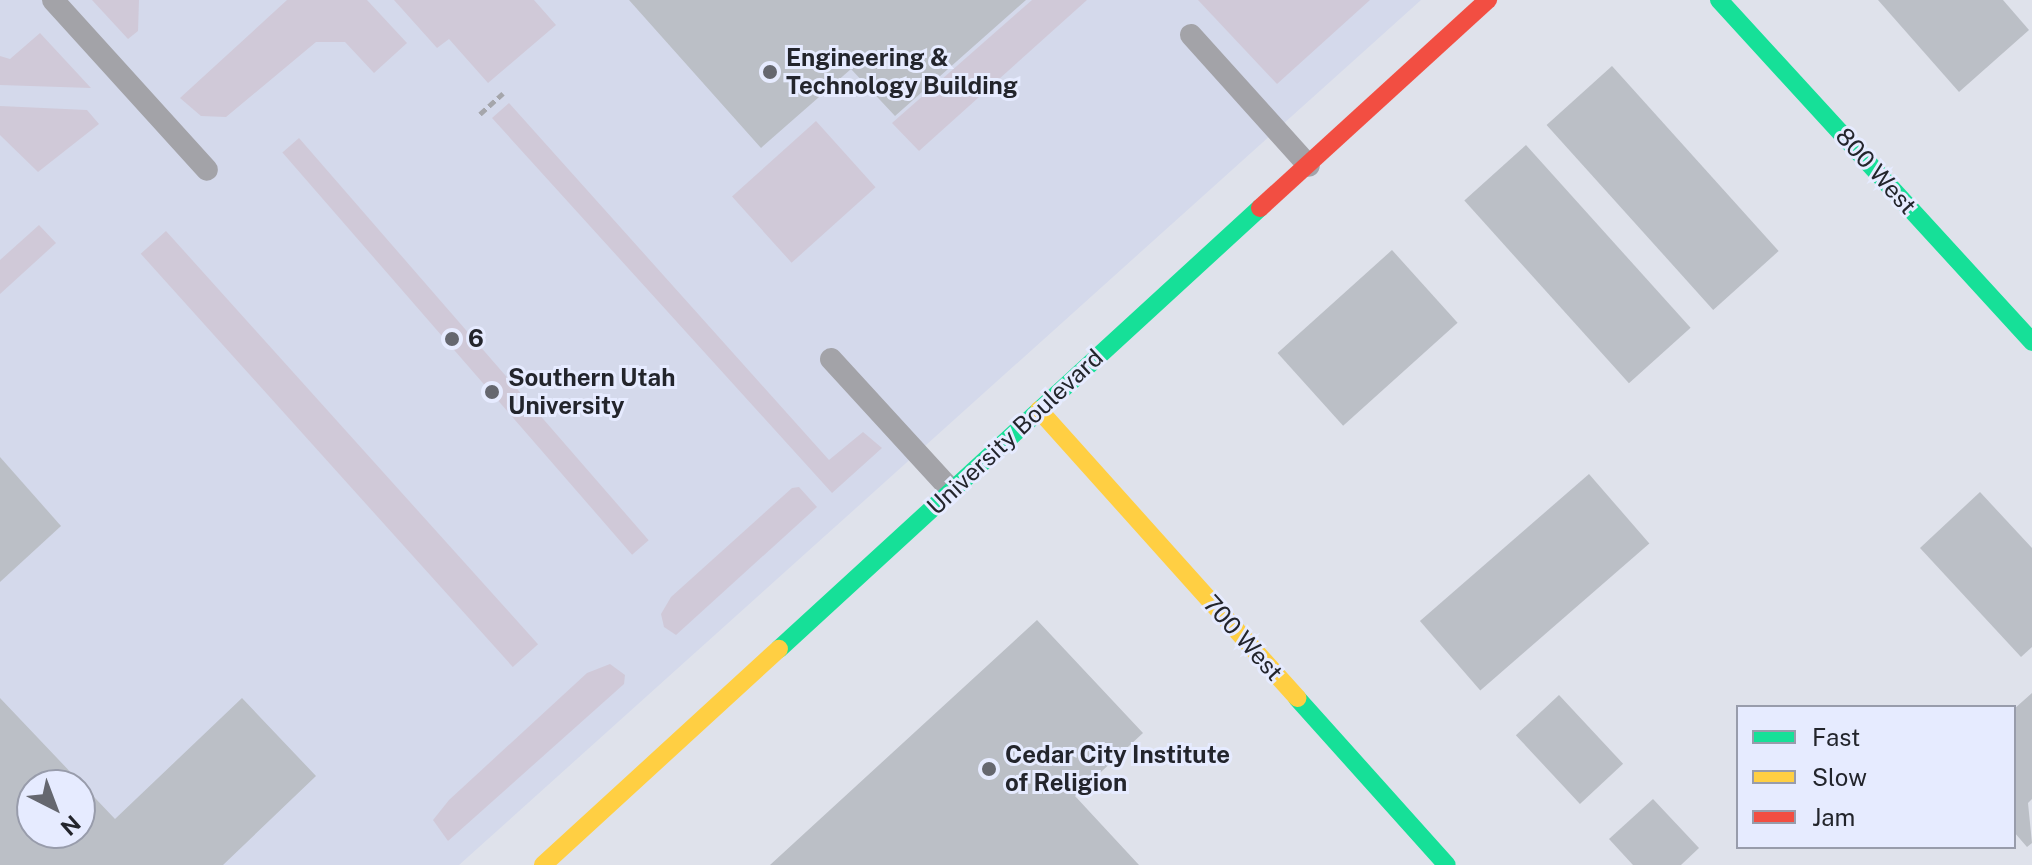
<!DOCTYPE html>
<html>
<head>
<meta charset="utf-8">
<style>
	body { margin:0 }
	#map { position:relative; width:2032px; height:865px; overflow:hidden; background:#dfe2eb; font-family:"Public Sans",sans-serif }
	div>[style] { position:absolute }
	.built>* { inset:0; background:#d4d9eb }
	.green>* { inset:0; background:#d0c9d8; transform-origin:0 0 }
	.building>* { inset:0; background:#bbbfc6; transform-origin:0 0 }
	.path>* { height:5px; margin-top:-2.5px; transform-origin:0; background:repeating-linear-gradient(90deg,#a5a6ab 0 8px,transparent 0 12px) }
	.lane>* { height:22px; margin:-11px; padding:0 11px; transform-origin:11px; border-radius:11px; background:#a3a3a8 }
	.fast>* { height:18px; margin:-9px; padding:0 9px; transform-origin:9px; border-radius:9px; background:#16e098 }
	.slow>* { height:18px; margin:-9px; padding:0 9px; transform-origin:9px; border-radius:9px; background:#ffcf43 }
	.jam>* { height:18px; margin:-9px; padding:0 9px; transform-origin:9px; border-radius:9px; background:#f24e42 }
	.dots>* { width:22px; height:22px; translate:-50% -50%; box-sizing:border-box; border:4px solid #e6ebff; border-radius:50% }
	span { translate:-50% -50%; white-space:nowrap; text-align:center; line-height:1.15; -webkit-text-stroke:6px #e6ebff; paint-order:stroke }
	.poi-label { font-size:24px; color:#23252c; font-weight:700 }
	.left { translate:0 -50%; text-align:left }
	.street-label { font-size:24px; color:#23252c }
	.legend { position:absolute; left:1736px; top:705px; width:280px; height:144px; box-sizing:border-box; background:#e6ebff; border:2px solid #989cab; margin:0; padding:10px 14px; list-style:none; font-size:24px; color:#23252c }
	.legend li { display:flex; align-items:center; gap:16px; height:40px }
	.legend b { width:40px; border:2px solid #989cab }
	.north { position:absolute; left:16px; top:769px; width:80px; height:80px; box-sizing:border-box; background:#e6ebff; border:2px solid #989cab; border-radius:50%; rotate:138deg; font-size:22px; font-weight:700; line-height:32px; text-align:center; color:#23252c }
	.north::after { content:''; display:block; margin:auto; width:28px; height:36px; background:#65676f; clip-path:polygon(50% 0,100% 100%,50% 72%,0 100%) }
</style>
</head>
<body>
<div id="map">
	<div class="built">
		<i style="clip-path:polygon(evenodd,0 0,1421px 0,459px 865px,0 865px,0 0,32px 785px,80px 785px,80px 833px,32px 833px,32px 785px)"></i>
	</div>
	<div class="green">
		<i style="clip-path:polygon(92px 0,139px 0,138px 31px,128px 39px)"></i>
		<i style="clip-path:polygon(287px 0,367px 0,407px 43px,374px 73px,345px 42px,316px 42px,226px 117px,201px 116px,180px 98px)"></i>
		<i style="clip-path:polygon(394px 0,534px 0,556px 25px,488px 83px,449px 39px,437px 48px)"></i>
		<i style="clip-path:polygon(1032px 0,1087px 0,919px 151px,892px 123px)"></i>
		<i style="clip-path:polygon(1198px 0,1370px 0,1277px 84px)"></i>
		<i style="clip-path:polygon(40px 33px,91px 88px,0 85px,0 56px,10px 59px)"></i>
		<i style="clip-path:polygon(509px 103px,829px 460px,863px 432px,882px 448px,832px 493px,492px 118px)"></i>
		<i style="clip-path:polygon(0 106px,87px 110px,99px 124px,38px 172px,0 135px)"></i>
		<i style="left:816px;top:121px;width:89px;height:113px;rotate:48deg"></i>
		<i style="left:299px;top:138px;width:533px;height:22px;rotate:49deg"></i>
		<i style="clip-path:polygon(39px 225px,56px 243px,0 294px,0 260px)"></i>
		<i style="left:166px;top:231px;width:556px;height:34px;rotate:48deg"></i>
		<i style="clip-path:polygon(799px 487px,817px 507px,676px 635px,664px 627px,661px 614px,671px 597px,792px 488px)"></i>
		<i style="clip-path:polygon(610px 664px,625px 675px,624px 684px,448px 841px,433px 820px,449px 800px,587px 673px)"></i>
	</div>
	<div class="building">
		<i style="clip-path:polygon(629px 0,1026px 0,895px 116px,851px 69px,761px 148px)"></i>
		<i style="clip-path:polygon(1878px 0,2003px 0,2029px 30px,1959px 92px)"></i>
		<i style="left:1612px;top:66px;width:249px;height:88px;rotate:48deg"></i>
		<i style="left:1526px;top:145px;width:246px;height:83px;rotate:48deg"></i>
		<i style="left:1392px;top:250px;width:98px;height:154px;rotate:48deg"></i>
		<i style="clip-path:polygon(0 457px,61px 526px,0 582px)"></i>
		<i style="left:1589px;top:474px;width:92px;height:224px;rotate:49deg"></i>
		<i style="clip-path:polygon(1980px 492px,2032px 548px,2032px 647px,2021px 657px,1920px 548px)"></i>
		<i style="clip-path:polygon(1037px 620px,1143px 733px,1075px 796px,1139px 865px,770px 865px)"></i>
		<i style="clip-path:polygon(2032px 693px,2032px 799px,2028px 803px,2032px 843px,2027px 847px,2014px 832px,2014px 709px)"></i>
		<i style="left:1559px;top:695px;width:94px;height:59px;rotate:47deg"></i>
		<i style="clip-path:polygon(evenodd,0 698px,115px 819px,242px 698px,316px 776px,223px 865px,0 865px,0 698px,32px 785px,80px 785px,80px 833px,32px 833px,32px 785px)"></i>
		<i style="clip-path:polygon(1653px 799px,1699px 848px,1681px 865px,1633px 865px,1609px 839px)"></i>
	</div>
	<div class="path">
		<i style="left:480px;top:114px;width:31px;rotate:-42deg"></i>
	</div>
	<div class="lane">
		<i style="left:53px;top:0;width:229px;rotate:47.8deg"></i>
		<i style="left:1191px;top:35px;width:176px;rotate:48deg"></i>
		<i style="left:831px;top:359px;width:179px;rotate:47.5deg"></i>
	</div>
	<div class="fast">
		<i style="left:1719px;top:0;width:464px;rotate:47.5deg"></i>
		<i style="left:779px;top:649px;width:653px;rotate:-42.52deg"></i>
		<i style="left:1297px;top:698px;width:224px;rotate:48.1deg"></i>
	</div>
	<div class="slow">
		<i style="left:1039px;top:410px;width:387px;rotate:48.1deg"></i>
		<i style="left:543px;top:865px;width:320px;rotate:-42.5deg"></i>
	</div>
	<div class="jam">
		<i style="left:1260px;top:208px;width:309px;rotate:-42.4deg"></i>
	</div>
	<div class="dots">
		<i style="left:770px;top:72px;background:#65676f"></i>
		<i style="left:452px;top:339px;background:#65676f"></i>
		<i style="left:492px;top:392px;background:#65676f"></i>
		<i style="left:989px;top:769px;background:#65676f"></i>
	</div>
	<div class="poi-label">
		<span class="left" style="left:786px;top:72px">Engineering &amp;<br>Technology Building</span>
		<span class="left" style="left:468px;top:339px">6</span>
		<span class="left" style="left:508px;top:392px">Southern Utah<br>University</span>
		<span class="left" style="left:1005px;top:769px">Cedar City Institute<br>of Religion</span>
	</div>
	<div class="street-label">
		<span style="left:1876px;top:171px;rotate:48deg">800 West</span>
		<span style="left:1015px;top:432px;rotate:-43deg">University Boulevard</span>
		<span style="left:1243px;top:638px;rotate:48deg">700 West</span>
	</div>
	<ul class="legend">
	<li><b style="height:10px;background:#16e098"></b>Fast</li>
	<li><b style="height:10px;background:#ffcf43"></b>Slow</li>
	<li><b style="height:10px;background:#f24e42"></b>Jam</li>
	</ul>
	<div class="north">N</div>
</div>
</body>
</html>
